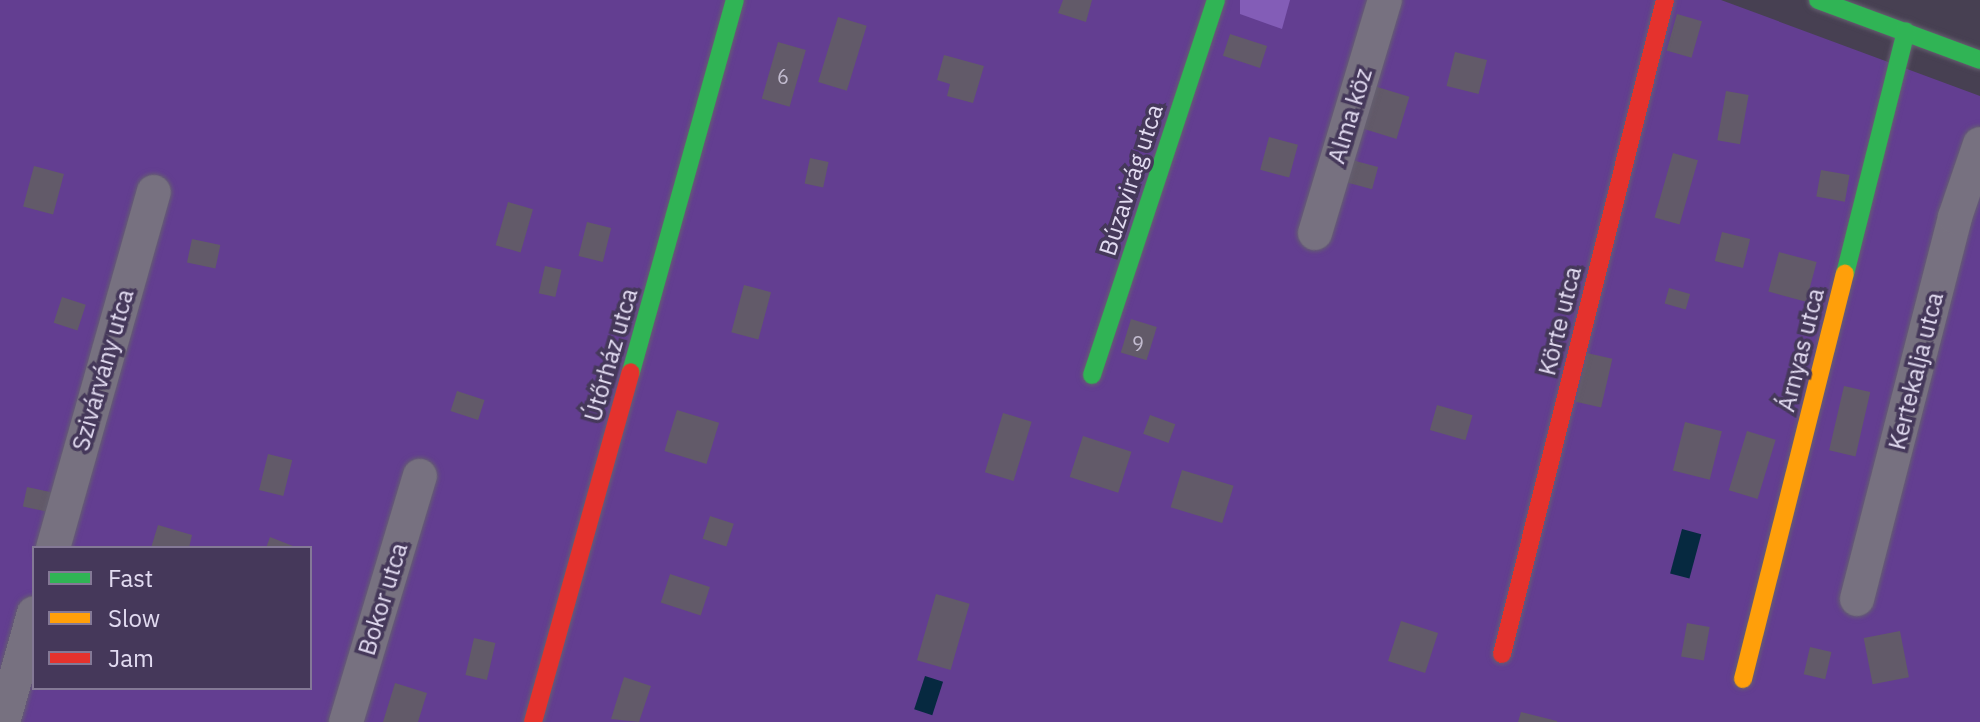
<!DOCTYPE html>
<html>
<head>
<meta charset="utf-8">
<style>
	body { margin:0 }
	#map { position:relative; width:1980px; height:722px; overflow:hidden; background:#474052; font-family:"IBM Plex Sans",sans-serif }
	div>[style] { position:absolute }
	.green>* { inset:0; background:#633e91 }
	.forest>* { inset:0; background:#835db7 }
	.water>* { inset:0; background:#062940; transform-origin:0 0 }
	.building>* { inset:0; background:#625a69; transform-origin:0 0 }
	.roads { filter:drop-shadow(0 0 2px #655f70) drop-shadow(0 0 2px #655f70) }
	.street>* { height:34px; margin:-17px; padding:0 17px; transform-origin:17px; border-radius:17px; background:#777180 }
	.fast>* { height:18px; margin:-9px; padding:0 9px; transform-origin:9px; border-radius:9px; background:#30b455 }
	.slow>* { height:18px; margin:-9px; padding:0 9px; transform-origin:9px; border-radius:9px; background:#ff9f0a }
	.jam>* { height:18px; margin:-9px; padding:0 9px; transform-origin:9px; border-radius:9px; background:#e5322d }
	span { translate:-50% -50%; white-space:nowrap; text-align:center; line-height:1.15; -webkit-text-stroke:7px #45385a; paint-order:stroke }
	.number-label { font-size:20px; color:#c2bbcf }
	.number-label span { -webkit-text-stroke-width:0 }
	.street-label { font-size:24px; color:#e2dbf1 }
	.legend { position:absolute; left:32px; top:546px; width:280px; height:144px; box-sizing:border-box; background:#45385a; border:2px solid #847996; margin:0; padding:10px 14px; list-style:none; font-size:24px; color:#e2dbf1 }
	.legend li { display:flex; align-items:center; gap:16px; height:40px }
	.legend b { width:40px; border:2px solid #847996 }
</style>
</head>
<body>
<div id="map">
	<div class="green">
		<i style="clip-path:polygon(evenodd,0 0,1721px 0,1980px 96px,1980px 722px,0 722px,0 0,34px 548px,310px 548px,310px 688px,34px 688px,34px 548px)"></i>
	</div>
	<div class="forest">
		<i style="clip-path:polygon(1240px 0,1290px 0,1282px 29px,1240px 14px)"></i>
	</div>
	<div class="water">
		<i style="left:1682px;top:529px;width:20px;height:46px;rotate:15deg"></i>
		<i style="left:925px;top:676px;width:19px;height:35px;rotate:18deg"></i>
	</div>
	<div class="building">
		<i style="clip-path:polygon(1063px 0,1092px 0,1086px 22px,1058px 13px)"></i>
		<i style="left:1677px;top:14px;width:26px;height:38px;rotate:16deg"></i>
		<i style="left:838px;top:17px;width:30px;height:68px;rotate:17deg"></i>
		<i style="left:1230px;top:34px;width:39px;height:23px;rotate:18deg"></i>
		<i style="left:778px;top:42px;width:29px;height:59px;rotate:16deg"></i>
		<i style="left:1455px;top:52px;width:33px;height:35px;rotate:14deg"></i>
		<i style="clip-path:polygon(944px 55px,984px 66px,973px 103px,947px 96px,950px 84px,937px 80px)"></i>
		<i style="left:1374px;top:86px;width:37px;height:44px;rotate:17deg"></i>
		<i style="left:1726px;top:91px;width:23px;height:50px;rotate:10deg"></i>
		<i style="left:1269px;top:137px;width:30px;height:34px;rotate:15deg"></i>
		<i style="left:1673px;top:153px;width:26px;height:67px;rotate:16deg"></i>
		<i style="left:810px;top:158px;width:19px;height:26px;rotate:12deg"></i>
		<i style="left:1352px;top:160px;width:27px;height:23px;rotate:15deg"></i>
		<i style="left:34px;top:166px;width:31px;height:42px;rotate:15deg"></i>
		<i style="left:1821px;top:170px;width:29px;height:27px;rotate:10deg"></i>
		<i style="left:508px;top:202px;width:26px;height:45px;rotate:16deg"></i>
		<i style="left:587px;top:222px;width:25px;height:35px;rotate:14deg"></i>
		<i style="left:1722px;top:232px;width:29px;height:30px;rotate:14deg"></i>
		<i style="left:192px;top:239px;width:29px;height:24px;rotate:12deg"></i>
		<i style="left:1779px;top:252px;width:39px;height:41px;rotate:15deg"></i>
		<i style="left:545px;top:266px;width:17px;height:28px;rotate:13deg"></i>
		<i style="left:744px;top:285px;width:28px;height:49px;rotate:15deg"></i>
		<i style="left:1669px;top:288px;width:22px;height:16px;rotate:16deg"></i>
		<i style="left:62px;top:297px;width:25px;height:27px;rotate:18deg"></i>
		<i style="left:1131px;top:319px;width:27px;height:35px;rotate:17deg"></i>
		<i style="left:1587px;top:353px;width:26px;height:50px;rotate:13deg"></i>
		<i style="left:1844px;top:386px;width:27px;height:66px;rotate:13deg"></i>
		<i style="left:457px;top:391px;width:29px;height:21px;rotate:18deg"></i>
		<i style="left:1437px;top:405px;width:37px;height:26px;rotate:16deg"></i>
		<i style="left:677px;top:410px;width:44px;height:43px;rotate:17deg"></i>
		<i style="left:1003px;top:413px;width:30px;height:62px;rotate:17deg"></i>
		<i style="left:1150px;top:415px;width:27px;height:20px;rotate:20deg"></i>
		<i style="left:1685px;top:422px;width:38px;height:50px;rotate:14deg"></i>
		<i style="left:1747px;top:431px;width:30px;height:62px;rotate:17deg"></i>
		<i style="left:1083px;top:436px;width:51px;height:43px;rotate:18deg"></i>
		<i style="left:268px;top:454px;width:25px;height:37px;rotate:14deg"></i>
		<i style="left:1182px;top:470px;width:54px;height:39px;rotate:17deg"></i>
		<i style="left:27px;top:487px;width:25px;height:20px;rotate:12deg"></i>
		<i style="left:710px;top:516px;width:25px;height:24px;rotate:18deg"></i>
		<i style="clip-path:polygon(158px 525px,192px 535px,189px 548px,151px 548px)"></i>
		<i style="clip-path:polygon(270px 537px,298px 548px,266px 548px)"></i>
		<i style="left:670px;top:574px;width:42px;height:30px;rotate:18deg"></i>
		<i style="left:936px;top:594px;width:35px;height:69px;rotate:16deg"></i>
		<i style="left:1401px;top:621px;width:39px;height:42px;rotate:18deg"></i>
		<i style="left:1687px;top:623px;width:23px;height:34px;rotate:10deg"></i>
		<i style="left:1900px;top:631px;width:47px;height:37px;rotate:79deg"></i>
		<i style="left:474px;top:638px;width:22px;height:38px;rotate:13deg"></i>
		<i style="left:1810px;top:647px;width:22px;height:28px;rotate:13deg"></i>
		<i style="clip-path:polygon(624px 677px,651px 686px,639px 722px,611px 719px)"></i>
		<i style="clip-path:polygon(395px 683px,427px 693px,418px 722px,383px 722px)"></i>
		<i style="clip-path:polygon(1521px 712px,1557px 721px,1557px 722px,1518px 722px)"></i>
	</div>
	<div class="roads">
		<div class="street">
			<i style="left:1315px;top:233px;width:243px;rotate:-73.3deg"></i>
			<i style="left:53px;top:548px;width:370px;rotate:-74.2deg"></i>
			<i style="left:1857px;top:599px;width:394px;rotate:-75.6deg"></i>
			<i style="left:1955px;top:217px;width:77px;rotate:-71.1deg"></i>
			<i style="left:3px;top:722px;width:113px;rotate:-74.1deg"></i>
			<i style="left:346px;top:722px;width:257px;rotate:-73.3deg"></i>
		</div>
		<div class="fast">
			<i style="left:1818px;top:0;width:173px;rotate:20.3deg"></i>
			<i style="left:1845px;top:274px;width:250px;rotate:-75.9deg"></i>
			<i style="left:631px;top:372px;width:386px;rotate:-74.4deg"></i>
			<i style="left:1092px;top:375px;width:395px;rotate:-71.7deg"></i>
		</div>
		<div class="slow">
			<i style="left:1743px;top:679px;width:418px;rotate:-75.9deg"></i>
		</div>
		<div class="jam">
			<i style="left:1502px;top:654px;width:674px;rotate:-76deg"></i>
			<i style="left:533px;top:722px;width:363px;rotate:-74.4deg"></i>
		</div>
	</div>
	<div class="number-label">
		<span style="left:783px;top:76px">6</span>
		<span style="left:1138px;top:343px">9</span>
	</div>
	<div class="street-label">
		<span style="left:1350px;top:116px;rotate:-73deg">Alma köz</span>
		<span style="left:1131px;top:180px;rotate:-72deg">Búzavirág utca</span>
		<span style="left:1560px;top:321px;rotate:-76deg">Körte utca</span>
		<span style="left:1801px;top:350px;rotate:-76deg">Árnyas utca</span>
		<span style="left:611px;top:355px;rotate:-74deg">Útőrház utca</span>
		<span style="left:103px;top:370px;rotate:-74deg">Szivárvány utca</span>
		<span style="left:1916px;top:371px;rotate:-76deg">Kertekalja utca</span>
		<span style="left:383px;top:599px;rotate:-73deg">Bokor utca</span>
	</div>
	<ul class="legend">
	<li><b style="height:10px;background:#30b455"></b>Fast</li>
	<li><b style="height:10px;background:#ff9f0a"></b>Slow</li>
	<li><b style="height:10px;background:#e5322d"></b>Jam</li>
	</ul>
</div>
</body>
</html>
